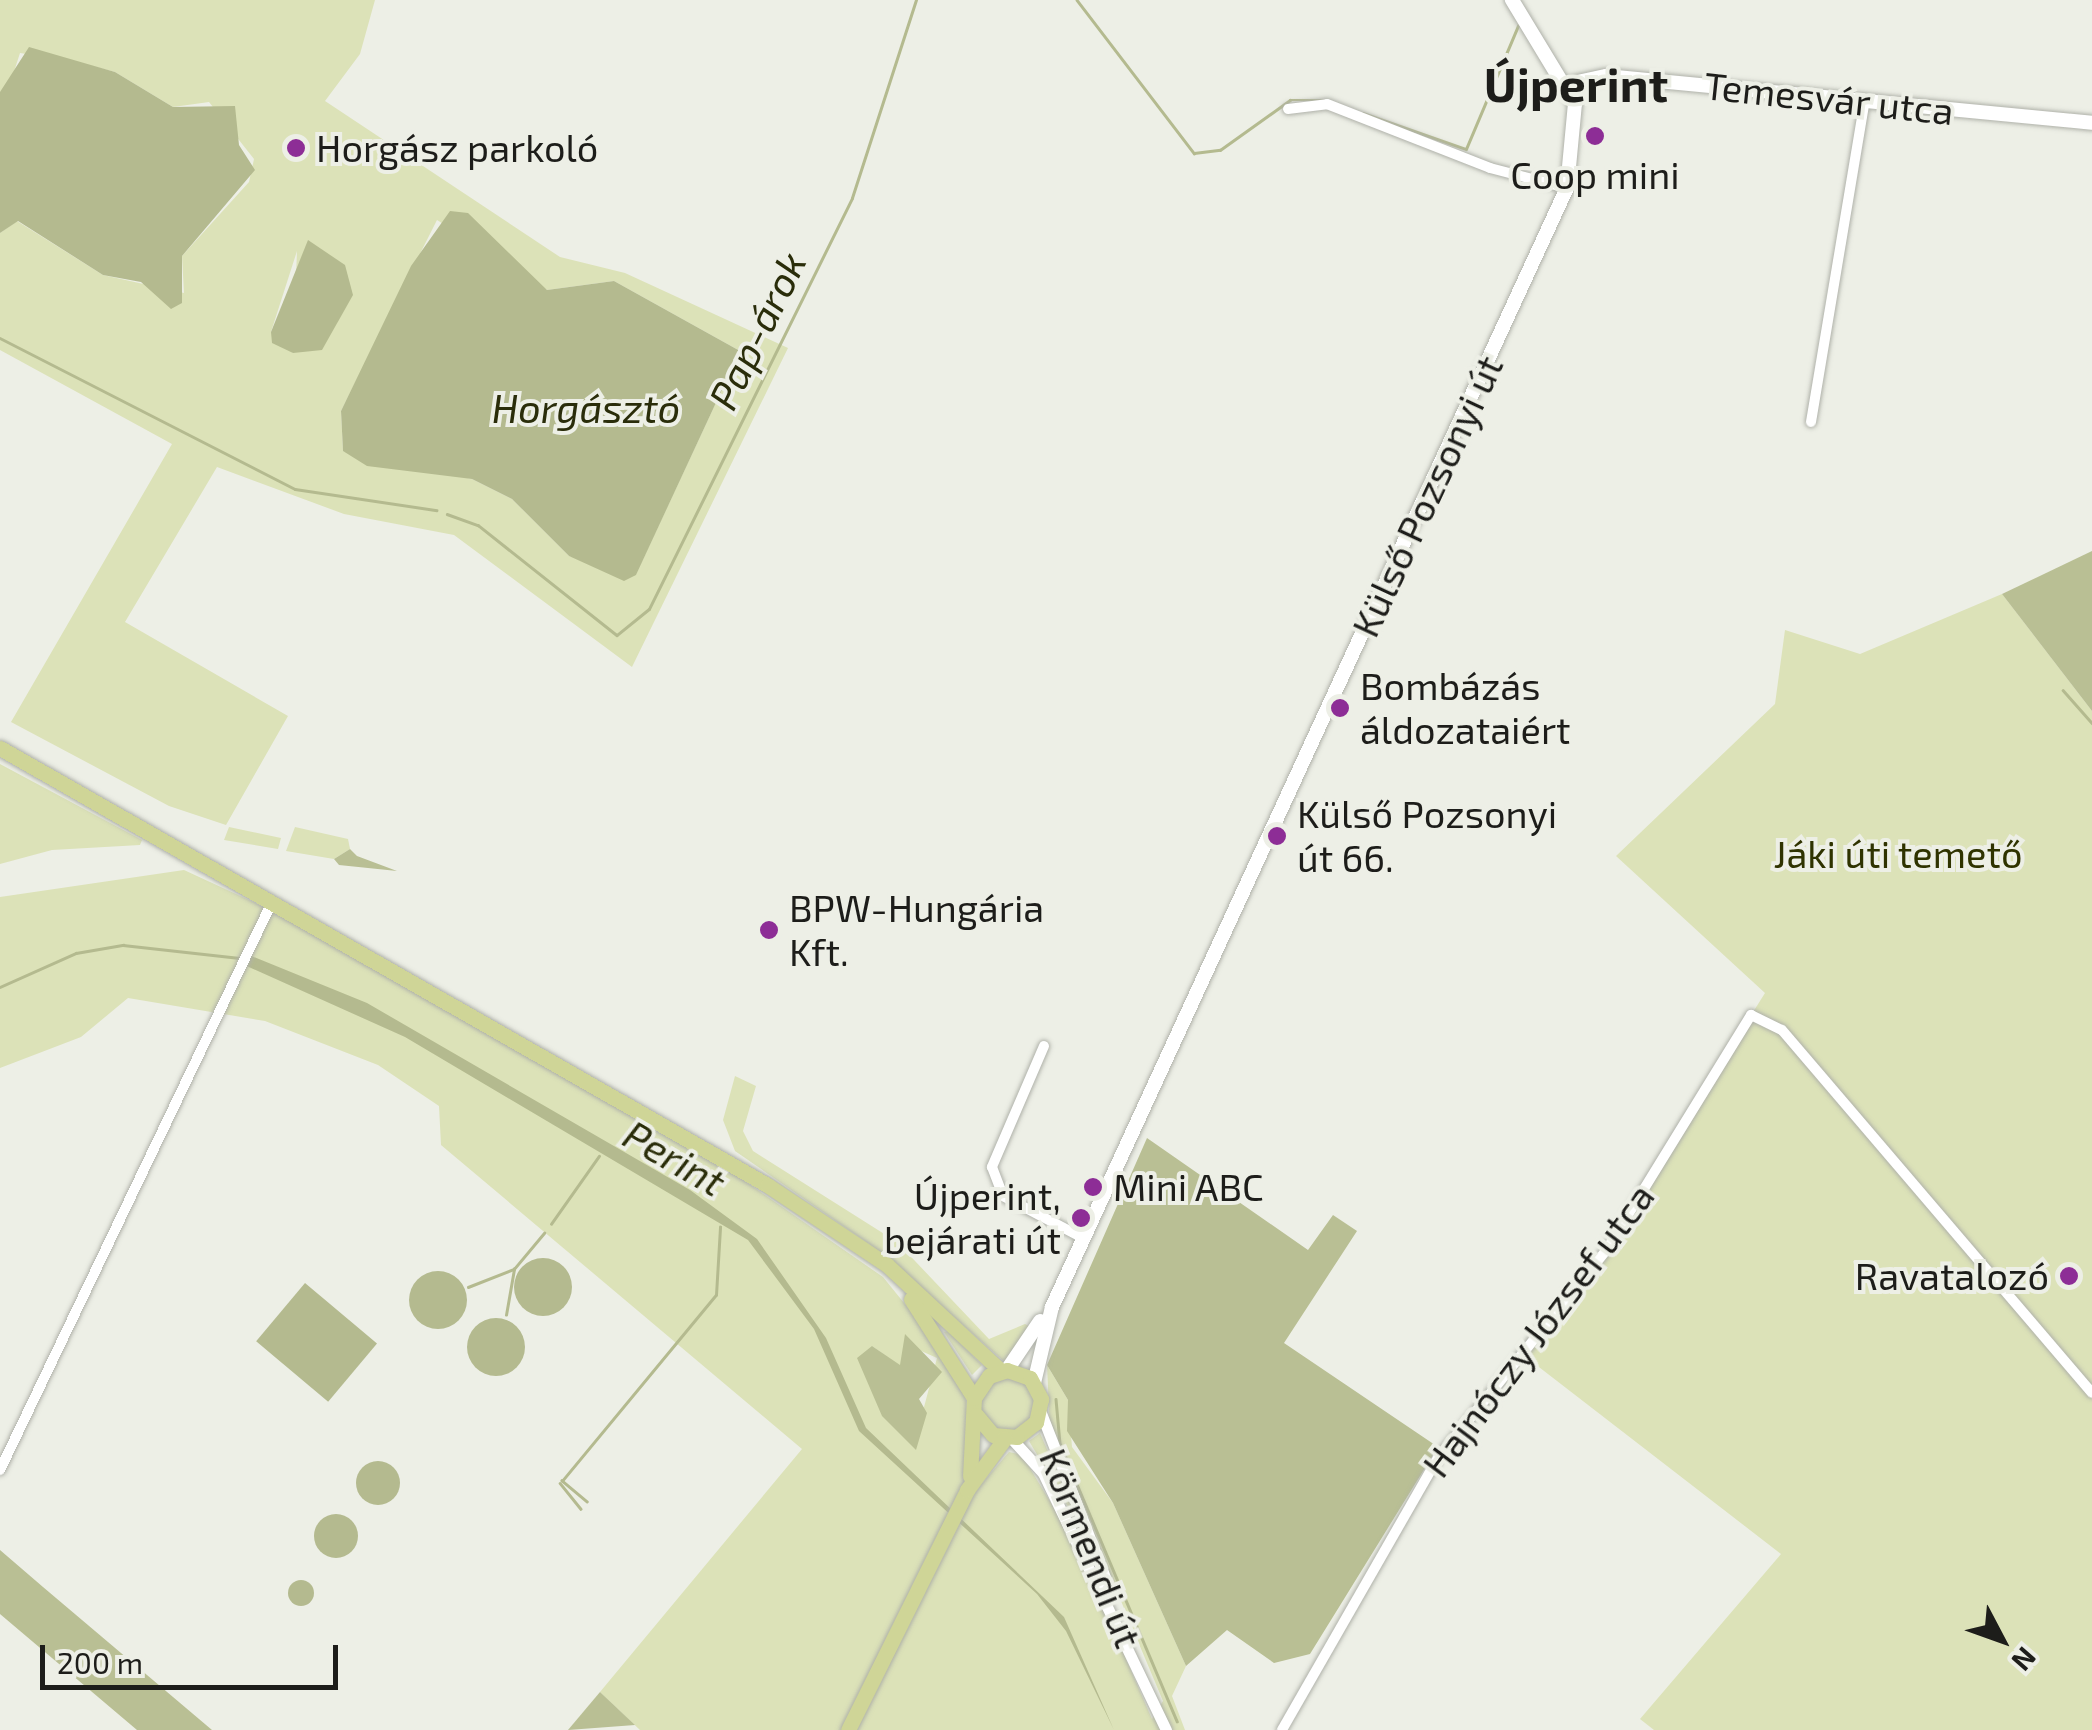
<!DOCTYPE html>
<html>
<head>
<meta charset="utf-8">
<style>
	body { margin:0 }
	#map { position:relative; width:2092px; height:1730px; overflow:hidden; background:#edefe6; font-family:"Exo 2",sans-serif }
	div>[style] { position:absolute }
	.green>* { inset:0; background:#dce2b8 }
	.round { border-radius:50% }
	.forest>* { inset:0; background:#b9bf94 }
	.water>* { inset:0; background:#b4ba8f; transform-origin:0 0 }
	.stream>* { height:2.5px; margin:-1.25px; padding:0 1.25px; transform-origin:1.25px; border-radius:1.25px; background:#b4ba8f }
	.roads { filter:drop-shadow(0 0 2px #afb1a9) drop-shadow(0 0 2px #afb1a9) }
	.minor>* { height:10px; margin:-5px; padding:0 5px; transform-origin:5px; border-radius:5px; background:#fff }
	.tertiary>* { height:11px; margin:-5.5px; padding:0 5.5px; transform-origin:5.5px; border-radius:5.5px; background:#fff }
	.secondary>* { height:14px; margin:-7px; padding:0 7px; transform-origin:7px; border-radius:7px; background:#fff }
	.primary>* { height:15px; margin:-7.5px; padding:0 7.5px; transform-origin:7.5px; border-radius:7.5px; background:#cfd597 }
	.dots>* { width:28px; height:28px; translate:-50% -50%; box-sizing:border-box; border:5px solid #edefe6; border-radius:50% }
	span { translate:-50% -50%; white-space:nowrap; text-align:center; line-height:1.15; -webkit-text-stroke:8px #edefe6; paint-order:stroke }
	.street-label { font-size:38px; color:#1d1d1a }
	.poi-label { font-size:38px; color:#1d1d1a }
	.left { translate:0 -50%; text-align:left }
	.right { translate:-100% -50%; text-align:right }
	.park-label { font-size:38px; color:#2f3300 }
	.water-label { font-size:40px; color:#2a2d0a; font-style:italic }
	.district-label { font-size:48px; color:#1d1d1a; font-weight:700 }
	.north { position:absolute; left:1952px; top:1590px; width:100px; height:100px; -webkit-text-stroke:8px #edefe6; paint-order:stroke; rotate:131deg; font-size:28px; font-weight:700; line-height:40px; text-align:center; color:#1d1d1a }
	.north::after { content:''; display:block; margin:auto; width:35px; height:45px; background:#1d1d1a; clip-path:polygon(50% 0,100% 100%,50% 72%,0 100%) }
	.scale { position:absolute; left:40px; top:1645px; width:298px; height:45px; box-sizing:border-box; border:5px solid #1d1d1a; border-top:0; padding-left:12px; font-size:30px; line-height:35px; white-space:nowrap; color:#1d1d1a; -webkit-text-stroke:8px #edefe6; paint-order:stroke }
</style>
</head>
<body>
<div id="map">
	<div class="green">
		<i style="clip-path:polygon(evenodd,0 0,375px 0,360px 54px,325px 101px,560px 257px,625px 273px,788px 348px,632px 667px,454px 535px,344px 514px,217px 467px,125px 622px,288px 716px,226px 825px,169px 806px,11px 722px,172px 444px,0 350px,0 233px,17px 221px,103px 275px,184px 293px,182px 256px,249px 182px,254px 159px,209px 102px,173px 107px,115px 72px,73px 61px,20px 53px,0 115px,0 0,437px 220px,547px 290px,614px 281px,740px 351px,636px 574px,569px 556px,512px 499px,472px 479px,343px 451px,341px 411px,437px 220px,0 0,297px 251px,293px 353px,271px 332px,297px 251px)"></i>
		<i style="clip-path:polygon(2002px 594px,2092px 711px,2092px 1730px,1654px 1730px,1640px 1719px,1781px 1554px,1522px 1354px,1585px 1280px,1765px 993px,1616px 856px,1775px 704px,1785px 630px,1860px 654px)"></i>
		<i style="clip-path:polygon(0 764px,142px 840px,140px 845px,52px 850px,0 864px)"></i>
		<i style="clip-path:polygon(229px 827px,281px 838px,278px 849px,224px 840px)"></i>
		<i style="clip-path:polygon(295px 827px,348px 839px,350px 849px,334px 859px,286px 851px)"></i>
		<i style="clip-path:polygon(evenodd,184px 870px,292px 920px,733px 1173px,883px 1277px,964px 1377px,973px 1494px,1009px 1452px,1022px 1455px,1078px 1548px,1152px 1719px,1163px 1701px,1050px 1432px,1047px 1365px,1068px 1400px,1072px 1447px,1113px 1503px,1186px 1666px,1172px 1696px,1185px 1730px,640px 1730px,600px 1692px,802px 1449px,441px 1145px,439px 1106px,378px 1065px,265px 1021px,128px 998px,81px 1037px,0 1068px,0 897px,184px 870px,872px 1346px,900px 1366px,919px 1350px,937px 1358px,919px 1426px,872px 1346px)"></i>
		<i style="clip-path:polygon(735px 1076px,756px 1086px,743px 1131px,753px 1151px,897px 1242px,989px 1339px,1025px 1324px,1035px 1329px,1007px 1364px,878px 1250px,735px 1151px,723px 1120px)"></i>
		<i style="clip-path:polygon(948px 1331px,982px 1365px,972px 1375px,944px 1332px)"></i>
		<i class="round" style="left:980px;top:1377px;width:54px;height:54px"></i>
		<i style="clip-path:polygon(1040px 1433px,1074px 1512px,1073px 1515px,1029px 1441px)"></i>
	</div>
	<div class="forest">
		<i style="clip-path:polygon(2092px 551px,2092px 711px,2002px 594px)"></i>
		<i style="clip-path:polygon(350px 849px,357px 856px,397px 871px,339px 865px,334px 859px)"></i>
		<i style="clip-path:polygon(1147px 1138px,1308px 1250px,1333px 1215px,1357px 1231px,1284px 1343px,1438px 1447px,1310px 1654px,1274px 1663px,1227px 1630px,1186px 1666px,1113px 1503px,1067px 1431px,1068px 1400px,1047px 1365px)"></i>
		<i style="clip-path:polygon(905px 1334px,942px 1372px,919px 1399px,927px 1413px,916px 1450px,882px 1416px,857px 1358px,872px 1346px,900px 1365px)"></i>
		<i style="clip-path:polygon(0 1550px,43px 1587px,212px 1730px,137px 1730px,0 1614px)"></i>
		<i style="clip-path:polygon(600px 1692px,635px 1725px,568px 1730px)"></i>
	</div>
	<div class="water">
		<i style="clip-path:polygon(29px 47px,115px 72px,173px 107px,235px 106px,239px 145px,255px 170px,182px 256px,182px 303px,171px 309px,141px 282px,103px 275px,18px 221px,0 233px,0 92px)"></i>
		<i style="clip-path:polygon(450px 211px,468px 213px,547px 290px,614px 281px,740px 351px,636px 575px,624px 581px,569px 556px,512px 499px,472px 479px,367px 466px,343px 451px,341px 411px,411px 266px)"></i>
		<i style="clip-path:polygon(308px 240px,345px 265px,353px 295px,322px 350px,293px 353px,272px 343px,271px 332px)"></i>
		<i style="clip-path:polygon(244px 953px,367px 1003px,690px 1190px,757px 1239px,826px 1338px,866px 1428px,1064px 1617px,1114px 1730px,1066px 1631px,1037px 1594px,859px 1431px,814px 1329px,748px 1240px,405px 1037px,240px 963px)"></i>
		<i class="round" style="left:514px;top:1258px;width:58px;height:58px"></i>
		<i class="round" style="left:409px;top:1271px;width:58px;height:58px"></i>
		<i style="left:305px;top:1283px;width:94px;height:76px;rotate:40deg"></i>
		<i class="round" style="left:467px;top:1318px;width:58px;height:58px"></i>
		<i class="round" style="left:356px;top:1461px;width:44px;height:44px"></i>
		<i class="round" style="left:314px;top:1514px;width:44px;height:44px"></i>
		<i class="round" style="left:288px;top:1580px;width:26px;height:26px"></i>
	</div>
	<div class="stream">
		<i style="left:1077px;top:0;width:193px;rotate:52.6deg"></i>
		<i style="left:1194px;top:153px;width:26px;rotate:-7deg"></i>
		<i style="left:1220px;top:150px;width:86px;rotate:-35.5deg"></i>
		<i style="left:1290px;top:100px;width:37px"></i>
		<i style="left:1363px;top:113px;width:109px;rotate:19.3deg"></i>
		<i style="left:1466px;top:149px;width:134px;rotate:-67.1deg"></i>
		<i style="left:0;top:338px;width:331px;rotate:27.1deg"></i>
		<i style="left:295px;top:489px;width:143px;rotate:8.5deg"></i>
		<i style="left:447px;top:514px;width:33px;rotate:20deg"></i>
		<i style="left:478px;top:525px;width:177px;rotate:38.4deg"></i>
		<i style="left:617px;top:635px;width:41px;rotate:-39.1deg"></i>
		<i style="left:649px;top:609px;width:458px;rotate:-63.7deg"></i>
		<i style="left:852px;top:198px;width:208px;rotate:-72.1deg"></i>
		<i style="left:2063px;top:690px;width:44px;rotate:48.7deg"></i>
		<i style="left:0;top:987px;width:83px;rotate:-24.1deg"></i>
		<i style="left:76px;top:953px;width:48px;rotate:-9.7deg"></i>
		<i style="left:123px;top:945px;width:117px;rotate:6.4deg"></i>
		<i style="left:551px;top:1224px;width:83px;rotate:-54.8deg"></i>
		<i style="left:468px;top:1287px;width:49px;rotate:-21.4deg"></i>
		<i style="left:514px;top:1269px;width:47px;rotate:-50.2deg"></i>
		<i style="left:506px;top:1315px;width:47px;rotate:-80.1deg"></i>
		<i style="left:1056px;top:1399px;width:45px;rotate:84.9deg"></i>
		<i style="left:1060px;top:1444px;width:301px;rotate:67.1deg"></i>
		<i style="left:560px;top:1483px;width:33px;rotate:51deg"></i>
		<i style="left:587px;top:1502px;width:33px;rotate:-140deg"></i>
		<i style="left:562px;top:1481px;width:241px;rotate:-50.4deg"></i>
		<i style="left:716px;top:1295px;width:68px;rotate:-86.6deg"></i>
	</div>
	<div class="roads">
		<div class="minor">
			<i style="left:1288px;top:109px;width:39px;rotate:-7deg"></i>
			<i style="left:1327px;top:104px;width:175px;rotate:21.4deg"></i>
			<i style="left:1490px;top:168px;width:80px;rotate:14.6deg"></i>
			<i style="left:1811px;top:422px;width:326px;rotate:-80.5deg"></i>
			<i style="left:1044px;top:1046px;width:132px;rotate:113.3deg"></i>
			<i style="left:992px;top:1167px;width:31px;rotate:69deg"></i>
			<i style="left:1003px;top:1196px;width:90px;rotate:27.7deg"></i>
			<i style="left:0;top:1470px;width:630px;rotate:-64.41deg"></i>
			<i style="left:1282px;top:1730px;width:314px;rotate:-60.2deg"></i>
			<i style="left:1438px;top:1458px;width:269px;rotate:-51deg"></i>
			<i style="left:1607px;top:1249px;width:275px;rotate:-58.4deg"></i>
			<i style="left:1751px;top:1015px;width:34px;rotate:26deg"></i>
			<i style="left:1782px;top:1030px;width:477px;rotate:49.5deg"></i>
		</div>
		<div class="tertiary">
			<i style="left:1041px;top:1413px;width:181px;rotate:68.7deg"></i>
			<i style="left:1011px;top:1438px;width:47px;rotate:47.6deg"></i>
			<i style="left:1043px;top:1473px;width:285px;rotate:64.4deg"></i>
		</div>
		<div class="secondary">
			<i style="left:1568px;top:84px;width:39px;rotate:-12deg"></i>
			<i style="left:1606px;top:76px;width:488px;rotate:5.5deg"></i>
			<i style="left:1007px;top:1370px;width:59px;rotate:-56deg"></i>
			<i style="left:1034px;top:1383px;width:78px;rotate:-76.7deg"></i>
			<i style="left:1052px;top:1307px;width:1232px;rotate:-65.29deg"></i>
			<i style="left:1567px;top:188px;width:84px;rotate:-84.6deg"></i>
			<i style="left:1575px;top:104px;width:122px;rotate:-121.2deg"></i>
		</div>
		<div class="primary">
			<i style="left:0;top:748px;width:883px;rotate:29.67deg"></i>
			<i style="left:767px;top:1185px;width:144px;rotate:33.7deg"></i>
			<i style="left:887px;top:1265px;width:156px;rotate:42.9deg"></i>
			<i style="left:911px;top:1299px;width:117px;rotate:57.5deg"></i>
			<i style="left:974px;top:1398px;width:78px;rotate:92.9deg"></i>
			<i style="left:974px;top:1398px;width:27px;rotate:-56deg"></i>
			<i style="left:989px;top:1376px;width:19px;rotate:-18deg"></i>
			<i style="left:1007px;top:1370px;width:24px;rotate:19deg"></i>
			<i style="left:1030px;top:1378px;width:24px;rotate:62deg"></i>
			<i style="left:1041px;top:1399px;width:24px;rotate:102deg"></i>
			<i style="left:1036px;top:1422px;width:24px;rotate:142deg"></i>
			<i style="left:1017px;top:1437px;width:24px;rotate:-175deg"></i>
			<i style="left:993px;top:1435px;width:26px;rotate:-130deg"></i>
			<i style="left:848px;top:1730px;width:268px;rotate:-63.6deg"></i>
			<i style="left:967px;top:1490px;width:64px;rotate:-53.8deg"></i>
		</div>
	</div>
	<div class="dots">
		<i style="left:1595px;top:136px;background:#8d2d96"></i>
		<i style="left:296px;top:148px;background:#8d2d96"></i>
		<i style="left:1340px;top:708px;background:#8d2d96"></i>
		<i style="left:1277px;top:836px;background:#8d2d96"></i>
		<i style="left:769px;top:930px;background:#8d2d96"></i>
		<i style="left:1093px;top:1187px;background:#8d2d96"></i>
		<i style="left:1081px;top:1218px;background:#8d2d96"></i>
		<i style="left:2069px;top:1276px;background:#8d2d96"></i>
	</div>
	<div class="street-label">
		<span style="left:1829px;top:98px;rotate:6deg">Temesvár utca</span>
		<span style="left:1427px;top:496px;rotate:-65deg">Külső Pozsonyi út</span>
		<span style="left:1538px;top:1330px;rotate:-53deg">Hajnóczy József utca</span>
		<span style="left:1091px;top:1548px;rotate:68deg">Körmendi út</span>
	</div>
	<div class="poi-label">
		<span class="left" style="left:316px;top:148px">Horgász parkoló</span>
		<span style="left:1595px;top:175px">Coop mini</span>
		<span class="left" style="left:1360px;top:708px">Bombázás<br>áldozataiért</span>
		<span class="left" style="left:1297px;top:836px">Külső Pozsonyi<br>út 66.</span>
		<span class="left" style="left:789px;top:930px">BPW-Hungária<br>Kft.</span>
		<span class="left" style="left:1113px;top:1187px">Mini ABC</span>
		<span class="right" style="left:1061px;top:1218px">Újperint,<br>bejárati út</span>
		<span class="right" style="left:2049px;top:1276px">Ravatalozó</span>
	</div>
	<div class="park-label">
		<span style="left:1898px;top:854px">Jáki úti temető</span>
	</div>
	<div class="water-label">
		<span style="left:756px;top:330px;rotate:-64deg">Pap-árok</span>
		<span style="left:586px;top:407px">Horgásztó</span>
		<span style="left:675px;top:1157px;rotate:30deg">Perint</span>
	</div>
	<div class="district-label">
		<span style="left:1576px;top:84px">Újperint</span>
	</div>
	<div class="north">N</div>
	<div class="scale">200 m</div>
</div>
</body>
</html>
